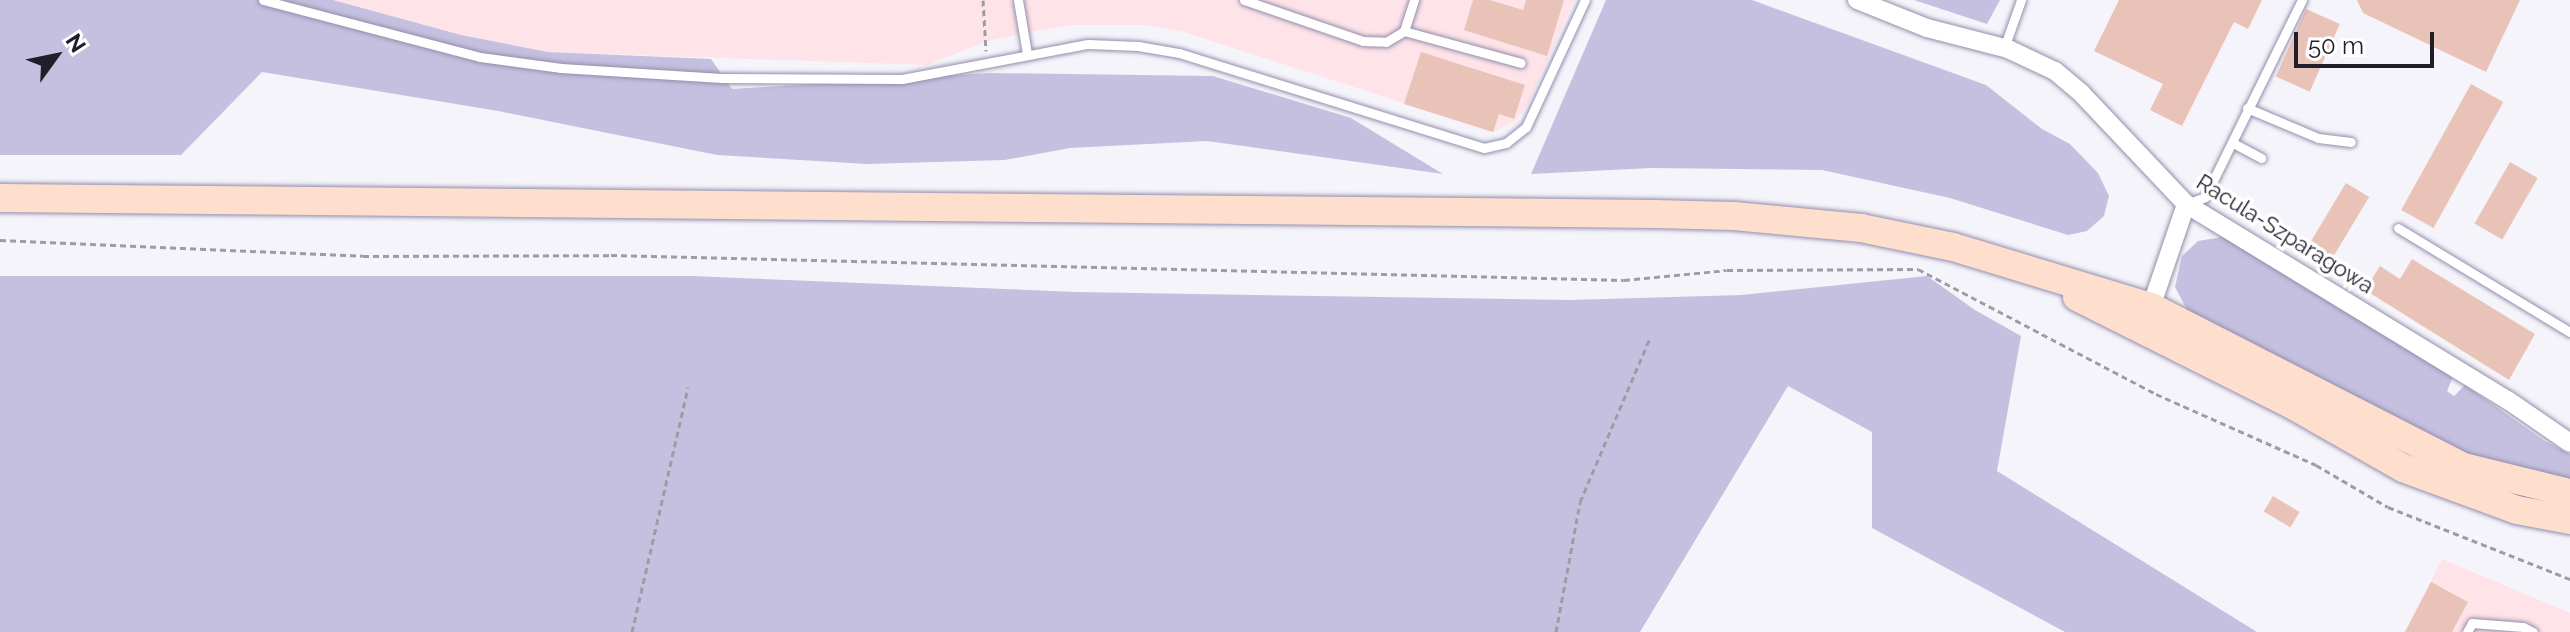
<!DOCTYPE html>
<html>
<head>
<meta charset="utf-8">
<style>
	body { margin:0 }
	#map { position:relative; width:2570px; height:632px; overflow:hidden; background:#f5f4fa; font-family:Raleway,sans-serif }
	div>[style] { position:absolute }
	.industrial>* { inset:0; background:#fee3e8 }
	.green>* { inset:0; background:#c6c0e0 }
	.building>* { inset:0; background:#e9c3b7; transform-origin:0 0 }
	.path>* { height:3px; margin-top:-1.5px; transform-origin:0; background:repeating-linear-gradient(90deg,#9d9ba3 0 6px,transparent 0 10px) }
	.roads { filter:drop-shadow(0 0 2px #938eac) drop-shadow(0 0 2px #938eac) }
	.lane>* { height:9px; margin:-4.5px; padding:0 4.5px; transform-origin:4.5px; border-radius:4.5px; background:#fff }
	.street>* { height:18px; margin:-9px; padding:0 9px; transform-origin:9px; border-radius:9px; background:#fff }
	.primary>* { height:28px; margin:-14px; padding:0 14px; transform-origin:14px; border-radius:14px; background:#fedfce }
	span { translate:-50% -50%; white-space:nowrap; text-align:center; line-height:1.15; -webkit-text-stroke:7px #fff; paint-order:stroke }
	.street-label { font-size:22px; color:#211e2a }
	.north { position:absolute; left:16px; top:16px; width:80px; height:80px; -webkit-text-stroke:6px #fff; paint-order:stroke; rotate:57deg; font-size:22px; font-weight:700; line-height:32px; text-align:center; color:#211e2a }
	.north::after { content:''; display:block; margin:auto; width:28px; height:36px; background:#211e2a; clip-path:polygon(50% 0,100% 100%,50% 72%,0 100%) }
	.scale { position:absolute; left:2294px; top:32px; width:140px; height:36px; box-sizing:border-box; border:4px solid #211e2a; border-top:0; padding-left:10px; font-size:24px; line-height:28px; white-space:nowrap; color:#211e2a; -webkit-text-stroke:6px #fff; paint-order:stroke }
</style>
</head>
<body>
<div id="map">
	<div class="industrial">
		<i style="clip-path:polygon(333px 0,1574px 0,1527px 106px,1515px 121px,1493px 132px,1184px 32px,1145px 25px,1071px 25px,1024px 33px,984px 42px,927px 65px,548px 52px,461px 35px)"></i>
		<i style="clip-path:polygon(2442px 559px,2570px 613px,2570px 632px,2405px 632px)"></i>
	</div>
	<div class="green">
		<i style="clip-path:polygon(0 0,333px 0,461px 35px,548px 52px,711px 59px,732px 89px,989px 73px,1213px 76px,1351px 118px,1443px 174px,1207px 141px,1070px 148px,1005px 160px,867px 164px,717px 155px,498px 111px,262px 72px,181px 155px,0 155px)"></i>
		<i style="clip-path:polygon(1606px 0,1752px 0,1986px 85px,2042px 129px,2070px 144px,2098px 173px,2109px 196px,2104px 216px,2087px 231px,2068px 235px,1950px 198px,1822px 170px,1651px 168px,1531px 174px)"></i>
		<i style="clip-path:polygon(1914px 0,2000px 0,1987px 24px)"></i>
		<i style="clip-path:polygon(2222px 237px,2233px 239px,2453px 377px,2447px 391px,2454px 396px,2465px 385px,2545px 441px,2570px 454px,2570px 485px,2497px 470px,2187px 310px,2175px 287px,2182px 256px,2198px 241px)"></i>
		<i style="clip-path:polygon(0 276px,692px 276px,1076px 292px,1570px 300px,1741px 295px,1927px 276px,1975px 310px,2021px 336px,1997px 471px,2257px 632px,2065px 632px,1872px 528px,1872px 432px,1788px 386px,1640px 632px,0 632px)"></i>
	</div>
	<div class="building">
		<i style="clip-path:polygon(1473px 0,1490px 0,1523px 10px,1526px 0,1564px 0,1547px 56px,1464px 30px)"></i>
		<i style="clip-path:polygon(2119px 0,2262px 0,2248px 29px,2234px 22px,2182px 126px,2150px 110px,2163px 84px,2094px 51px)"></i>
		<i style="clip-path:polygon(2357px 0,2520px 0,2486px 72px,2363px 13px)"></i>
		<i style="left:2306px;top:9px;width:37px;height:74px;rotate:24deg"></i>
		<i style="clip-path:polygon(1421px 52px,1525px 85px,1514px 119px,1499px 114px,1493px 132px,1404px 104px)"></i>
		<i style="left:2471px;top:84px;width:37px;height:144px;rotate:29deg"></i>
		<i style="left:2510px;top:162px;width:32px;height:71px;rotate:30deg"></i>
		<i style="left:2346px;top:183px;width:27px;height:79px;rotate:31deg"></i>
		<i style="clip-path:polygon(2412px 259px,2535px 334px,2509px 380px,2365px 290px,2380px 266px,2400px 279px)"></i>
		<i style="left:2273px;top:496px;width:31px;height:18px;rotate:31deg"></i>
		<i style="clip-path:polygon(2431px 582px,2468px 602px,2452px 632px,2405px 632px)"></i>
	</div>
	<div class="path">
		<i style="left:983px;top:0;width:51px;rotate:86.6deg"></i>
		<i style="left:0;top:240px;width:363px;rotate:2.5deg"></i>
		<i style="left:363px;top:256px;width:248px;rotate:-0.2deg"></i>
		<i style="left:611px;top:255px;width:1013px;rotate:1.41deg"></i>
		<i style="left:1624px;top:280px;width:103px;rotate:-5.5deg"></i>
		<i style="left:1727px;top:270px;width:191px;rotate:-0.3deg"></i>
		<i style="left:1918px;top:269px;width:269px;rotate:27.7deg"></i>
		<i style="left:2156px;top:394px;width:175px;rotate:23.9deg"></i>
		<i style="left:2316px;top:465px;width:83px;rotate:30.3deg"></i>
		<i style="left:2388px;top:507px;width:196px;rotate:21.6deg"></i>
		<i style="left:632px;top:632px;width:251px;rotate:-77.1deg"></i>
		<i style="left:1556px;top:632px;width:132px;rotate:-79.5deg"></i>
		<i style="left:1580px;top:502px;width:178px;rotate:-66.9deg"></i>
	</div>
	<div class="roads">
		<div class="lane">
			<i style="left:263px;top:0;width:224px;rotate:14.7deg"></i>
			<i style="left:480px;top:57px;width:82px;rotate:7.7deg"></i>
			<i style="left:561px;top:68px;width:161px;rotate:3.6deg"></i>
			<i style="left:722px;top:78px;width:180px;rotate:0.3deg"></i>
			<i style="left:902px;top:79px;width:189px;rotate:-10.7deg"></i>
			<i style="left:1088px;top:44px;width:50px;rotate:2.3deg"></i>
			<i style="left:1138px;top:46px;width:42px;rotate:9.7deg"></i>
			<i style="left:1179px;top:53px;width:319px;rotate:17.3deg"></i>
			<i style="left:1484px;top:148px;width:23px;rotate:-13deg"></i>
			<i style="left:1506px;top:143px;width:26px;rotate:-39deg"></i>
			<i style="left:1526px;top:127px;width:140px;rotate:-65.1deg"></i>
			<i style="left:1018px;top:0;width:55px;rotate:80.5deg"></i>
			<i style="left:1244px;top:0;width:126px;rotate:19deg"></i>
			<i style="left:1363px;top:41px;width:23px;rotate:2deg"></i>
			<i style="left:1386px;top:42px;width:21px;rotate:-31deg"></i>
			<i style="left:1404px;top:31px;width:33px;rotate:-72deg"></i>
			<i style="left:1404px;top:31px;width:121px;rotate:15.3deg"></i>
			<i style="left:2004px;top:48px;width:51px;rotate:-70.5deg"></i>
			<i style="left:2247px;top:108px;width:77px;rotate:22.9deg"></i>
			<i style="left:2318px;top:138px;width:33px;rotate:7deg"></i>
			<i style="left:2233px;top:143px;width:32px;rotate:28deg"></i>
			<i style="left:2186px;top:204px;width:20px;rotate:-20deg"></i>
			<i style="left:2205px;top:197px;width:220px;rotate:-63.8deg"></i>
			<i style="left:2398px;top:228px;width:201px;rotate:31.2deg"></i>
			<i style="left:2467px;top:632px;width:10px;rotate:-61deg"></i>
			<i style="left:2472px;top:623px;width:51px;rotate:4.5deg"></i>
			<i style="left:2523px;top:627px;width:11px;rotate:27deg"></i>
		</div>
		<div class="street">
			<i style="left:1857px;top:0;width:75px;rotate:21.8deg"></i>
			<i style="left:1927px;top:28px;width:84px;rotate:14.5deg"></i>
			<i style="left:2008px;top:49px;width:52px;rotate:25.1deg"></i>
			<i style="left:2055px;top:71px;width:35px;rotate:40deg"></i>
			<i style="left:2082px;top:94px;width:151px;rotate:46.6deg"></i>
			<i style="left:2186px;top:204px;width:378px;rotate:31.4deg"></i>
			<i style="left:2509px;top:401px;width:74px;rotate:34.5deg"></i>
			<i style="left:2151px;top:307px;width:109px;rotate:-71.2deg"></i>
		</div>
		<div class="primary">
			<i style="left:0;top:198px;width:1654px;rotate:0.55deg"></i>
			<i style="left:1654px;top:214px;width:80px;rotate:1.4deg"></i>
			<i style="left:1734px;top:216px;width:128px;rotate:5.4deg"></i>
			<i style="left:1861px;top:228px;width:94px;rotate:11.7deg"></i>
			<i style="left:1953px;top:247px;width:207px;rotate:16.9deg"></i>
			<i style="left:2151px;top:307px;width:352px;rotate:27.1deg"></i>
			<i style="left:2464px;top:467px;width:109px;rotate:13.8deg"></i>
			<i style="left:2077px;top:297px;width:237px;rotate:26.6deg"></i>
			<i style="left:2289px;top:403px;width:131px;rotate:29.7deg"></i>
			<i style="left:2403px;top:468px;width:121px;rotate:20.2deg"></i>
			<i style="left:2517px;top:510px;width:54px;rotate:10.7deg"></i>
		</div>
	</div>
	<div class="street-label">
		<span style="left:2285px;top:234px;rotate:32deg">Racula-Szparagowa</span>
	</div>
	<div class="north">N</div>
	<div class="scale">50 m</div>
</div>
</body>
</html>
